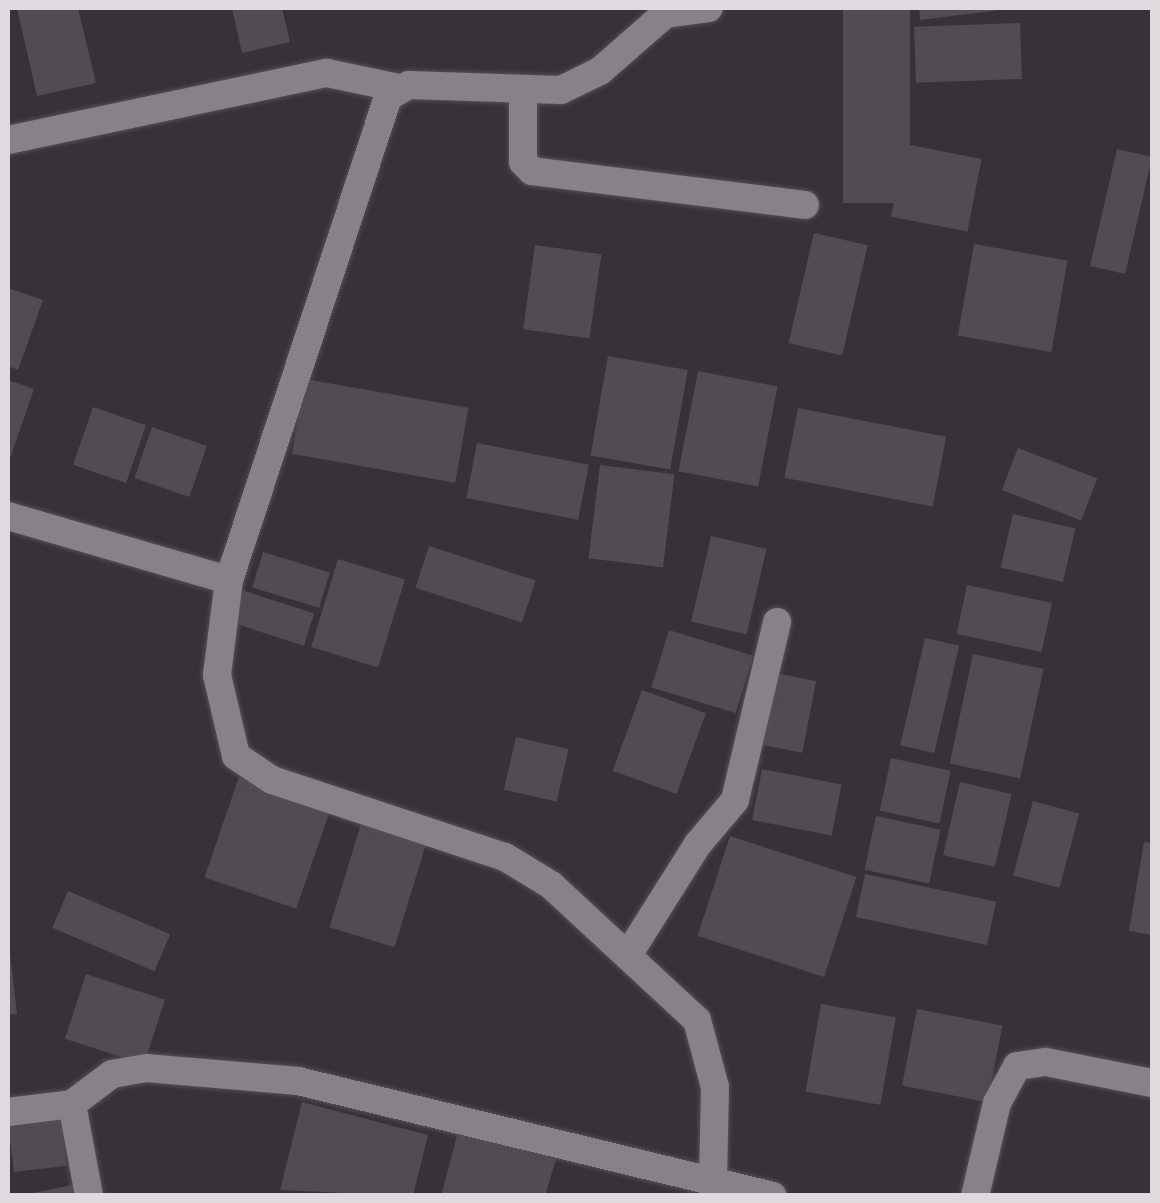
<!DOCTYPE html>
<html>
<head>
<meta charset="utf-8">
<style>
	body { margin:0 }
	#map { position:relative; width:1160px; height:1203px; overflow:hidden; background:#383238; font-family:"Varela Round",sans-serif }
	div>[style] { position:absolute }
	.building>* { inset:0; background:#524b51; transform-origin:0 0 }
	.roads { filter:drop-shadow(0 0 2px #545054) drop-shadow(0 0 2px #545054) }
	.service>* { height:28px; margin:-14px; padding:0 14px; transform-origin:14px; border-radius:14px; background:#898188 }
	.minor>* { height:28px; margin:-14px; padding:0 14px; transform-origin:14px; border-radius:14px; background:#898188 }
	span { translate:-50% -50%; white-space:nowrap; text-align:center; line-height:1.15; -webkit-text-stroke:8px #1e1b1d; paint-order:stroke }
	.frame { position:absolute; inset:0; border:10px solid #dedade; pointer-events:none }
</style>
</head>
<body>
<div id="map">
	<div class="building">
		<i style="clip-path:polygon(17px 8px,78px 8px,96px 83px,37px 96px)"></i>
		<i style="clip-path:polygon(232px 8px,282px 8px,290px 42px,242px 53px)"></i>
		<i style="left:843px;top:8px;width:67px;height:195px"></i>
		<i style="clip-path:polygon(919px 8px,1000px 8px,1000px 10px,920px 20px)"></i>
		<i style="left:1020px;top:23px;width:56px;height:106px;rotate:88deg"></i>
		<i style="left:905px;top:144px;width:78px;height:74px;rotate:11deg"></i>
		<i style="left:1117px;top:149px;width:36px;height:120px;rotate:13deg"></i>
		<i style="left:814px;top:233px;width:55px;height:113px;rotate:13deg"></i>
		<i style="left:974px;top:244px;width:95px;height:93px;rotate:10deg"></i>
		<i style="left:535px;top:245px;width:67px;height:85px;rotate:8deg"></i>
		<i style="clip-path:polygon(8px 288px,43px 300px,18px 370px,8px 366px)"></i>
		<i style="left:608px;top:356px;width:81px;height:101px;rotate:10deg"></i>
		<i style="left:698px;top:371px;width:81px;height:102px;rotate:11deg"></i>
		<i style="left:305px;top:379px;width:166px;height:76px;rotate:10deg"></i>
		<i style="clip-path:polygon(8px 380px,34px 389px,8px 464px)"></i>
		<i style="left:93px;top:407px;width:56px;height:61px;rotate:19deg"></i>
		<i style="left:798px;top:408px;width:151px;height:71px;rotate:11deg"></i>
		<i style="left:152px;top:427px;width:58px;height:54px;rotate:19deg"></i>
		<i style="left:477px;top:443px;width:114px;height:56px;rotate:11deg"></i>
		<i style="left:1018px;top:448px;width:85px;height:45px;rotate:21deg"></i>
		<i style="left:600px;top:465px;width:75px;height:94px;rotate:7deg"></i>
		<i style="left:1013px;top:514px;width:64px;height:55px;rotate:13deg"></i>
		<i style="left:711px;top:536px;width:57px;height:88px;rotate:13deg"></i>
		<i style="left:429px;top:546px;width:112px;height:44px;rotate:18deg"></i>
		<i style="left:263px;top:552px;width:70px;height:37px;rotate:17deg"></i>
		<i style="left:338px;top:559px;width:70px;height:92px;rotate:17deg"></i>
		<i style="left:967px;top:585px;width:87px;height:50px;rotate:12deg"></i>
		<i style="left:242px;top:590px;width:76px;height:34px;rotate:18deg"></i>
		<i style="left:669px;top:630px;width:88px;height:60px;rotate:17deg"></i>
		<i style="left:925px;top:638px;width:35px;height:110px;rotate:13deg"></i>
		<i style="left:973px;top:654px;width:72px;height:112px;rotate:12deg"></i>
		<i style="left:775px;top:673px;width:42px;height:73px;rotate:11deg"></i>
		<i style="left:642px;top:690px;width:68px;height:86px;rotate:20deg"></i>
		<i style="left:516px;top:737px;width:54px;height:54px;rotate:13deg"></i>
		<i style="left:891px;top:758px;width:61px;height:54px;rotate:12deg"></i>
		<i style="left:762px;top:769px;width:81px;height:52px;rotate:11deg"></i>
		<i style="left:239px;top:777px;width:97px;height:106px;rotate:19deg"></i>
		<i style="left:960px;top:782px;width:53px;height:75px;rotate:13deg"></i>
		<i style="left:1033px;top:801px;width:48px;height:77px;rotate:15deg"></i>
		<i style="left:876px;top:816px;width:66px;height:55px;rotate:12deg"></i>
		<i style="left:361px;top:824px;width:68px;height:108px;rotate:17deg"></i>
		<i style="left:730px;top:836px;width:133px;height:105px;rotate:18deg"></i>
		<i style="clip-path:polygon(1144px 842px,1152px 843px,1152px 935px,1129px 931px)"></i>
		<i style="left:865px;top:874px;width:134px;height:44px;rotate:12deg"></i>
		<i style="left:68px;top:891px;width:111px;height:40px;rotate:23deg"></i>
		<i style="clip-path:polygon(8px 936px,17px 1014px,8px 1015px)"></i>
		<i style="left:86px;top:974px;width:83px;height:68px;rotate:18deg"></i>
		<i style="left:821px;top:1004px;width:76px;height:89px;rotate:10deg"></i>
		<i style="left:917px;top:1009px;width:87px;height:78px;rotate:11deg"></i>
		<i style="clip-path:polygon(302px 1102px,428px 1135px,413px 1196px,280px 1190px)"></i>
		<i style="left:61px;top:1120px;width:46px;height:53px;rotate:83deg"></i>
		<i style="clip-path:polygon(458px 1132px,556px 1159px,545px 1196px,441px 1196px)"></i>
		<i style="clip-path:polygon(72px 1185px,74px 1196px,29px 1196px,29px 1194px)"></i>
	</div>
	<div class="roads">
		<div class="service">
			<i style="left:523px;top:93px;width:69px;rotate:90deg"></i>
			<i style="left:523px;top:162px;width:13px;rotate:45deg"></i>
			<i style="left:532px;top:171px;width:275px;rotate:7.1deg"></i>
		</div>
		<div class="minor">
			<i style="left:8px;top:140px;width:326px;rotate:-11.9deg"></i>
			<i style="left:327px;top:73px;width:73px;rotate:11.9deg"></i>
			<i style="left:8px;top:516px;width:230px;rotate:16.2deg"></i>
			<i style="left:229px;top:580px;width:508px;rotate:-71.78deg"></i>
			<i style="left:388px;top:97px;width:24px;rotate:-30deg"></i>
			<i style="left:409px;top:85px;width:152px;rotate:1.9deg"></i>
			<i style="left:561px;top:90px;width:43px;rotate:-26deg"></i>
			<i style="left:600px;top:71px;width:86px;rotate:-41.2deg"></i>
			<i style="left:665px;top:14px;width:44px;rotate:-7.8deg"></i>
			<i style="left:229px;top:580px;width:96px;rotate:97.2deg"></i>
			<i style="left:217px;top:675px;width:83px;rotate:76.8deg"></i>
			<i style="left:236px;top:756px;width:43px;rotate:33.7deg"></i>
			<i style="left:272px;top:780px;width:245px;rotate:18.3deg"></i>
			<i style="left:505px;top:857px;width:54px;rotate:31.3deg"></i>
			<i style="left:551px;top:885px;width:199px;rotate:42.8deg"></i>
			<i style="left:697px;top:1020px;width:69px;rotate:75deg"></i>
			<i style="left:715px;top:1087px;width:96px;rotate:91.2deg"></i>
			<i style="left:628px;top:955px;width:131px;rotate:-57.8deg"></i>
			<i style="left:698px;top:844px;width:57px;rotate:-49.9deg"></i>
			<i style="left:735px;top:800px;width:183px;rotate:-76.7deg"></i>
			<i style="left:72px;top:1104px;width:50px;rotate:-36.9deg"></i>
			<i style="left:112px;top:1074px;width:35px;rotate:-10deg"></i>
			<i style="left:146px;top:1068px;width:153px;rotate:4.9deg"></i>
			<i style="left:298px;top:1081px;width:488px;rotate:13.6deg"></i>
			<i style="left:8px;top:1112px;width:64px;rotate:-7.1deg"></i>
			<i style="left:72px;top:1104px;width:94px;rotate:79.5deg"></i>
			<i style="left:975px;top:1196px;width:96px;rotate:-76.7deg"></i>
			<i style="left:997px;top:1103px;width:42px;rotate:-61.6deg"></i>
			<i style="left:1017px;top:1066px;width:29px;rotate:-8deg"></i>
			<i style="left:1046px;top:1062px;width:108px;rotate:11.2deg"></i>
		</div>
	</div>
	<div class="frame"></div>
</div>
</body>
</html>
